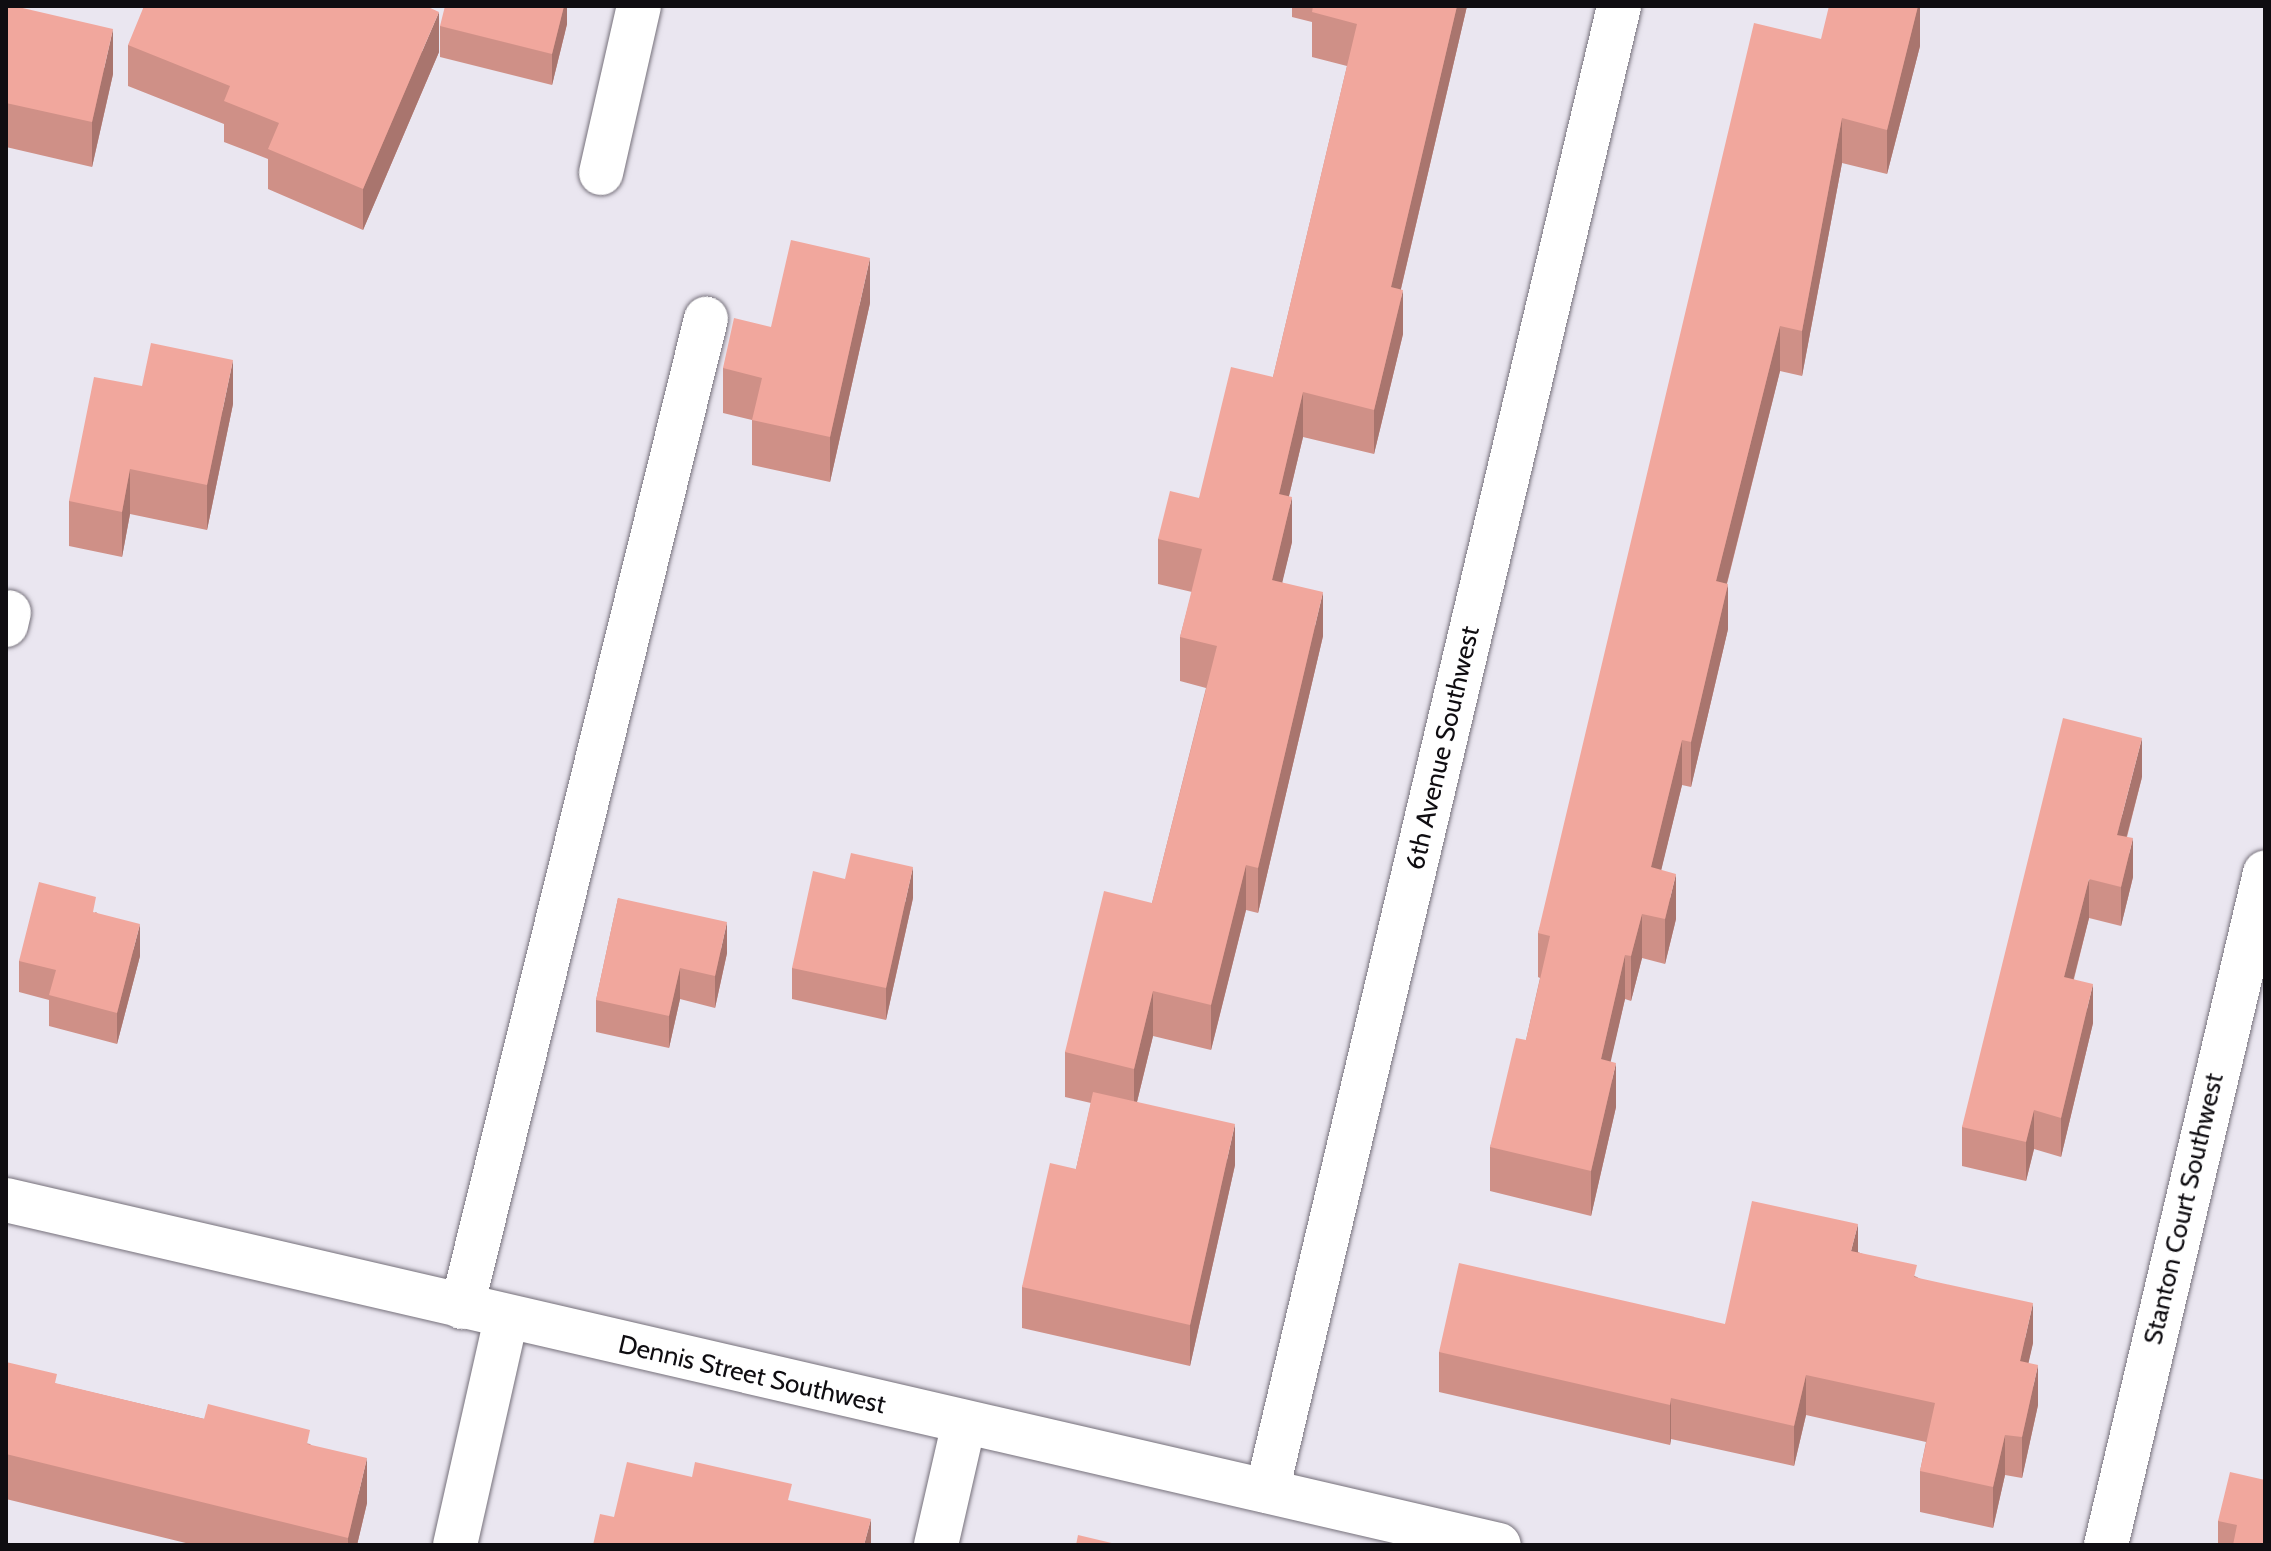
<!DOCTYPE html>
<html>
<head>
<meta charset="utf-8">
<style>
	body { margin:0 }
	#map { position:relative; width:2271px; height:1551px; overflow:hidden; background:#eae6f0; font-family:Cabin,sans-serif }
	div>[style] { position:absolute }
	.roads { filter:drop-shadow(0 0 2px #76717b) drop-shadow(0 0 2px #76717b) }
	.minor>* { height:44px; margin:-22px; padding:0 22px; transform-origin:22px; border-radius:22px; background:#fff }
	.wall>* { inset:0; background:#cf9087 }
	.shaded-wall>* { inset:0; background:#a9756e }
	.building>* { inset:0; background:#f1a79d }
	span { translate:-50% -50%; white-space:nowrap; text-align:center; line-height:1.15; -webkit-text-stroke:7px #fff; paint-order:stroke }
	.street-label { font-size:26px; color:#0f0d11 }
	.frame { position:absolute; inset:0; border:8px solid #0f0d11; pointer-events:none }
</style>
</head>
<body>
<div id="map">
	<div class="roads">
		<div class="minor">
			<i style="left:601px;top:173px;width:171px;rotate:-77.2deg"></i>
			<i style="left:6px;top:625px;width:13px;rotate:-77deg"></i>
			<i style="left:6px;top:1200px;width:1532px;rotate:13.01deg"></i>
			<i style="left:462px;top:1307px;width:1018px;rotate:-76.13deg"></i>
			<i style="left:1267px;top:1491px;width:1526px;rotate:-76.66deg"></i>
			<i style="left:455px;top:1545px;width:232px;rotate:-77.3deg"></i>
			<i style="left:936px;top:1545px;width:125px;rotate:-77.1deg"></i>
			<i style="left:2106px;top:1545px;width:691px;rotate:-76.69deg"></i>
		</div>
	</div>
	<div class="wall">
		<i style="clip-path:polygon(6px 6px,21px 8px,113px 74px,92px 167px,6px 147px)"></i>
		<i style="clip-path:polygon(567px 6px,567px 24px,552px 85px,440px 57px,440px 26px)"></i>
		<i style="clip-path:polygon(1292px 6px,1467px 6px,1401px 289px,1403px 334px,1374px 454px,1303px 437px,1289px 496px,1292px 542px,1282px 582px,1323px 636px,1258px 913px,1246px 910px,1211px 1050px,1153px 1036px,1137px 1102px,1235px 1165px,1190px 1366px,1022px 1328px,1022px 1287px,1076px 1169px,1091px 1103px,1065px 1097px,1065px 1052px,1152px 903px,1206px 688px,1180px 681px,1180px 637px,1192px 592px,1158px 584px,1158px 539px,1199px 498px,1273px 377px,1347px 66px,1312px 57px,1312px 22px,1292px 17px)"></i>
		<i style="clip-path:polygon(1920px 6px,1920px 46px,1887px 174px,1842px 163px,1802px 376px,1780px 371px,1727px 584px,1728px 629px,1691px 787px,1682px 785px,1661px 870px,1676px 919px,1665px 964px,1642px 958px,1631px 1001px,1625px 999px,1610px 1062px,1616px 1107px,1591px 1216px,1490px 1191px,1490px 1147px,1526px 1040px,1540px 978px,1538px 977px,1538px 933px,1821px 39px)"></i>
		<i style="clip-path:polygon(128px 45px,439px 52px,363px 230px,268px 189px,268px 159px,224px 142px,224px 124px,128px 86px)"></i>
		<i style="clip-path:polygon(870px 303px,830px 482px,752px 465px,752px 420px,723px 413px,723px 368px,771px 327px)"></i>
		<i style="clip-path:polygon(233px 404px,207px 530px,130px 514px,122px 557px,69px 546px,69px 501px)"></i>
		<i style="clip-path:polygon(2142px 777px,2127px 837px,2133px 877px,2121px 926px,2089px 918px,2074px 979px,2093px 1023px,2061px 1157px,2034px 1149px,2026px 1181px,1962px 1166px,1962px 1127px)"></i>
		<i style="clip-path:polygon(618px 898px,727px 953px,715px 1008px,680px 999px,669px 1048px,596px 1032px,596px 1000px)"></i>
		<i style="clip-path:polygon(913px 898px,886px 1020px,792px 999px,792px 968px)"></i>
		<i style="clip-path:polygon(96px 912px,140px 956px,117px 1044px,49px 1026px,49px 1000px,19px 992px,19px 961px)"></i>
		<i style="clip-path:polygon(1858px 1252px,1917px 1277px,2033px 1343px,2028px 1363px,2038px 1405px,2022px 1478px,2005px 1475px,1993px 1528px,1920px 1512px,1920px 1471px,1926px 1442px,1806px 1415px,1794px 1466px,1671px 1439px,1670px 1445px,1439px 1392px,1439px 1352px,1725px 1324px)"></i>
		<i style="clip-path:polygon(6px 1362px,57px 1384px,310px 1444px,367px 1503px,357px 1545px,194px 1545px,6px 1499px)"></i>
		<i style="clip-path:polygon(2265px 1480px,2265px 1545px,2218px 1545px,2218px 1521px)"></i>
	</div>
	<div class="shaded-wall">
		<i style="clip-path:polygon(564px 6px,567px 6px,567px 24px,552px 85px,552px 54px)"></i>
		<i style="clip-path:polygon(1457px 6px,1467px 6px,1391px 331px,1391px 287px)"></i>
		<i style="clip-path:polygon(1918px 6px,1920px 6px,1920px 46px,1887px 174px,1887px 130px)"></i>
		<i style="clip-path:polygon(439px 12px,439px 52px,363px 230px,363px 189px)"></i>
		<i style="clip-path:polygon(113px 29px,113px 74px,92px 167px,92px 122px)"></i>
		<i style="clip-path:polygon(1842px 118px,1842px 163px,1802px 376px,1802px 331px)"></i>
		<i style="clip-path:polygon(870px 258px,870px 303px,830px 482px,830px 437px)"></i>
		<i style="clip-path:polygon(1403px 290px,1403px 334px,1374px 454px,1374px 410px)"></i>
		<i style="clip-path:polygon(1780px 326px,1780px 371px,1716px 626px,1716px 581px)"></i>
		<i style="clip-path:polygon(233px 360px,233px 404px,207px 530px,207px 485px)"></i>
		<i style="clip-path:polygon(1303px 392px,1303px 437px,1279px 538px,1279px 494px)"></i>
		<i style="clip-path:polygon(130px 469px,130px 514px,122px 557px,122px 512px)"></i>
		<i style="clip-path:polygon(1292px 497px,1292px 542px,1272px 625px,1272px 580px)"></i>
		<i style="clip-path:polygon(1728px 584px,1728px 629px,1691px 787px,1691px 742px)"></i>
		<i style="clip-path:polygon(1323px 592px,1323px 636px,1258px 913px,1258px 868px)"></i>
		<i style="clip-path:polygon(2142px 738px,2142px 777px,2117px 873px,2117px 835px)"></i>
		<i style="clip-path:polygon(1682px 740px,1682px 785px,1651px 912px,1651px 867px)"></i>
		<i style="clip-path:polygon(2133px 838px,2133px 877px,2121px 926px,2121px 887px)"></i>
		<i style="clip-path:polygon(1246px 865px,1246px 910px,1211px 1050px,1211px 1005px)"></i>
		<i style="clip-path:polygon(913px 867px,913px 898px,886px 1020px,886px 988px)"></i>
		<i style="clip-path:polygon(1676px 874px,1676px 919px,1665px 964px,1665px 919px)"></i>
		<i style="clip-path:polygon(2089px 879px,2089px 918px,2064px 1016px,2064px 977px)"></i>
		<i style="clip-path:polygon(1642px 914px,1642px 958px,1631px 1001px,1631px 956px)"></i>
		<i style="clip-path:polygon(727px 922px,727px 953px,715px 1008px,715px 976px)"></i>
		<i style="clip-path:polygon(140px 924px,140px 956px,117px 1044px,117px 1013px)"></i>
		<i style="clip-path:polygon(1625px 955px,1625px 999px,1601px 1104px,1601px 1059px)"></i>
		<i style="clip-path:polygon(680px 968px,680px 999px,669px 1048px,669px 1016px)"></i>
		<i style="clip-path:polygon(2093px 984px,2093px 1023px,2061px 1157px,2061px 1118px)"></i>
		<i style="clip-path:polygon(1153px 991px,1153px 1036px,1134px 1114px,1134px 1069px)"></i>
		<i style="clip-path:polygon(1616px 1063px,1616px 1107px,1591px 1216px,1591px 1171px)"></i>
		<i style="clip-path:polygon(2034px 1110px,2034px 1149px,2026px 1181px,2026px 1142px)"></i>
		<i style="clip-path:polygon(1235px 1124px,1235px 1165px,1190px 1366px,1190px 1325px)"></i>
		<i style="clip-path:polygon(1858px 1224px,1858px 1265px,1851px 1251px)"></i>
		<i style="clip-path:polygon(2033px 1303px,2033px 1343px,2020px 1401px,2020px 1361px)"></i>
		<i style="clip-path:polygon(2038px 1365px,2038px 1405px,2022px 1478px,2022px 1437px)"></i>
		<i style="clip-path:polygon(1806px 1375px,1806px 1415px,1794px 1466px,1794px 1426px)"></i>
		<i style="clip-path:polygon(1671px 1398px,1671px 1439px,1670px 1445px,1670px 1405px)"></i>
		<i style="clip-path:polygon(2005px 1435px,2005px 1475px,1993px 1528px,1993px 1487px)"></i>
		<i style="clip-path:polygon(367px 1458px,367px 1503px,357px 1545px,348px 1545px,348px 1538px)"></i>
		<i style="clip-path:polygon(871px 1519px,871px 1545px,864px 1545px)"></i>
	</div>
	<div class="building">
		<i style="clip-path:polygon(6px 6px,14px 6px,113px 29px,92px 122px,6px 103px)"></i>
		<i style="clip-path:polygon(144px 6px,426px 6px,439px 12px,363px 189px,268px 149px,279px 123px,224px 101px,230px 86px,128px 45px)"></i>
		<i style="clip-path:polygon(445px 6px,564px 6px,552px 54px,440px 26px)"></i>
		<i style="clip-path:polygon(1313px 6px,1457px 6px,1391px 287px,1403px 290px,1374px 410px,1303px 392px,1279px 494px,1292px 497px,1272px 580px,1323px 592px,1258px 868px,1246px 865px,1211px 1005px,1153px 991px,1134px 1069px,1065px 1052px,1104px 891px,1152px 903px,1217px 646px,1180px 637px,1202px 549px,1158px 539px,1170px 491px,1199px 498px,1231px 367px,1273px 377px,1357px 24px,1312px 12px)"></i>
		<i style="clip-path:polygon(1829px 6px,1918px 6px,1887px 130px,1842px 118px,1802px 331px,1780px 326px,1716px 581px,1728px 584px,1691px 742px,1682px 740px,1651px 867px,1676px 874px,1665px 919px,1642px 914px,1631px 956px,1625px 955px,1601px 1059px,1616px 1063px,1591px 1171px,1490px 1147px,1516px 1038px,1526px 1040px,1550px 936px,1538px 933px,1754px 23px,1821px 39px)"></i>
		<i style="clip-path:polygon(791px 240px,870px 258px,830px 437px,752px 420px,762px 378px,723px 368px,734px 318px,771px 327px)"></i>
		<i style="clip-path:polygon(151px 343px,233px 360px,207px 485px,130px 469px,122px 512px,69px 501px,94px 377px,142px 386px)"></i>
		<i style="clip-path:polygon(2063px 718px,2142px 738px,2117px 835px,2133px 838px,2121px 887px,2089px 879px,2064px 977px,2093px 984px,2061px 1118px,2034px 1110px,2026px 1142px,1962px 1127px)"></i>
		<i style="clip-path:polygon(851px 853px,913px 867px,886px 988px,792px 968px,813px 871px,845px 879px)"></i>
		<i style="clip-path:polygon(39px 882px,96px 897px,93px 912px,140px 924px,117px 1013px,49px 995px,56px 970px,19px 961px)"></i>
		<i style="clip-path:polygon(618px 898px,727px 922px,715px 976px,680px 968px,669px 1016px,596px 1000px)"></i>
		<i style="clip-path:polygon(1093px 1092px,1235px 1124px,1190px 1325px,1022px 1287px,1050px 1163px,1076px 1169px)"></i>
		<i style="clip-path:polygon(1752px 1201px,1858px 1224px,1851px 1251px,1917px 1265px,1914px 1277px,2033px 1303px,2020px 1361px,2038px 1365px,2022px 1437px,2005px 1435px,1993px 1487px,1920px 1471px,1935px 1403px,1806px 1375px,1794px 1426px,1671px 1398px,1670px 1405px,1439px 1352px,1459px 1263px,1725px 1324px)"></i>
		<i style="clip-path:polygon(6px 1362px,57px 1374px,55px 1383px,204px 1419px,208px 1404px,310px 1430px,307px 1444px,367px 1458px,348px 1538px,6px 1454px)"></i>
		<i style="clip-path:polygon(627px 1462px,692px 1477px,695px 1462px,792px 1484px,788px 1500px,871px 1519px,864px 1545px,593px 1545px,600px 1514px,614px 1517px)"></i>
		<i style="clip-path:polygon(2230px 1472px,2265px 1480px,2265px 1545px,2233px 1545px,2237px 1525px,2218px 1521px)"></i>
		<i style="clip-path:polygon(1078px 1535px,1120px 1545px,1076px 1545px)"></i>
	</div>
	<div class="street-label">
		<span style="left:1443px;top:748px;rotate:-77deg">6th Avenue Southwest</span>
		<span style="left:2184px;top:1209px;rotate:-77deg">Stanton Court Southwest</span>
		<span style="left:752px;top:1375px;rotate:13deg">Dennis Street Southwest</span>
	</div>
	<div class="frame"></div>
</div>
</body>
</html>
